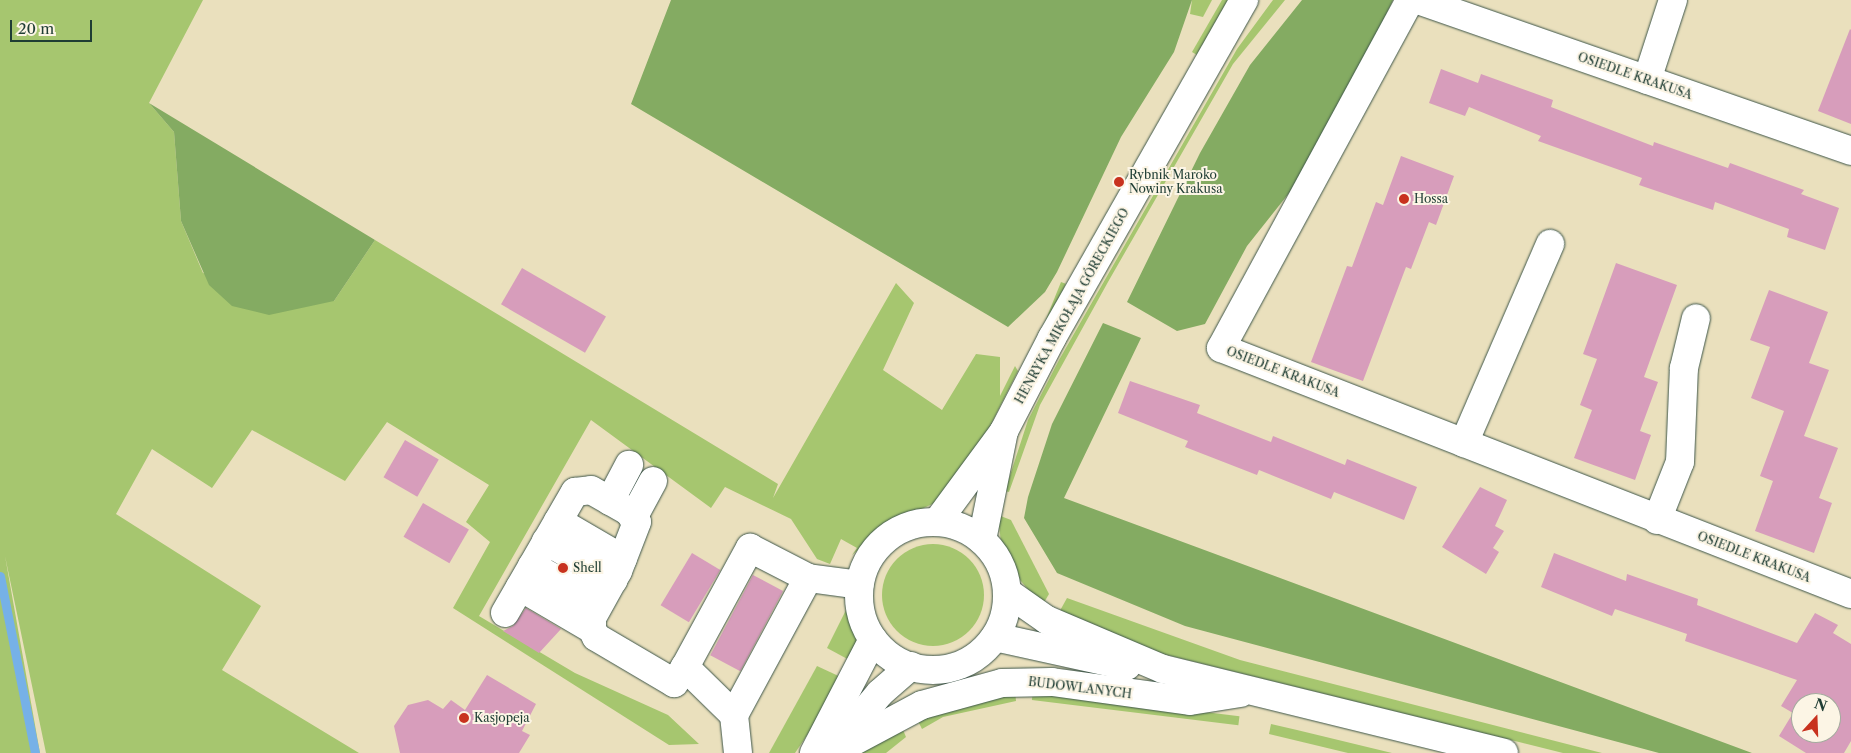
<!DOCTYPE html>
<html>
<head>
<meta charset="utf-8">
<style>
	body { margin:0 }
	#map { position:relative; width:1851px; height:753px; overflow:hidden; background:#eae0bd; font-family:"Libre Caslon Text",serif }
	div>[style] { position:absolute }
	.green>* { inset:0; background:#a6c66f; transform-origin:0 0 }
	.round { border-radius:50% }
	.forest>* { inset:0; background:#84ab62 }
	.stream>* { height:9px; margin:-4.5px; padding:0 4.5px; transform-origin:4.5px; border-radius:4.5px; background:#76b1e7 }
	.building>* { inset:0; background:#d79dbb; transform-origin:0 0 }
	.roads { filter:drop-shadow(0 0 1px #3d5549) drop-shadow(0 0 1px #3d5549) }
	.minor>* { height:28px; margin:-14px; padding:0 14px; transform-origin:14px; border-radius:14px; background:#fff }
	.major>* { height:28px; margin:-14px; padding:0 14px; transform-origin:14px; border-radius:14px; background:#fff }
	.major>.ring { margin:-14px; padding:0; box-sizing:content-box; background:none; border:28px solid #fff; border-radius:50% }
	.dots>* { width:14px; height:14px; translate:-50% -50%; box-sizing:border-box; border:2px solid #fcf5e5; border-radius:50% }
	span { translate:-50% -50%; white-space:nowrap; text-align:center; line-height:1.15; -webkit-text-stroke:4px #fcf5e5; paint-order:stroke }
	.street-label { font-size:12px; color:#1f3d34 }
	.poi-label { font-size:12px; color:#1f3d34 }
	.left { translate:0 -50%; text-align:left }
	.north { position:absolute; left:1791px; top:693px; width:50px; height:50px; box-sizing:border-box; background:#fcf5e5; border:1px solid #a4ab9e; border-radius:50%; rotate:20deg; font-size:14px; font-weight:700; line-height:20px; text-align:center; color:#1f3d34 }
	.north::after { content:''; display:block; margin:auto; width:18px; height:22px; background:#c8321e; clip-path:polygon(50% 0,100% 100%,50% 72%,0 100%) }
	.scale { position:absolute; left:10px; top:20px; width:82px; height:22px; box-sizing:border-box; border:2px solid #1f3d34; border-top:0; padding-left:6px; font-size:15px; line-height:18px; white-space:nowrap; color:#1f3d34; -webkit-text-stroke:4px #fcf5e5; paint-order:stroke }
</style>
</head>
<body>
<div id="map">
	<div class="green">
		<i style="clip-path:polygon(0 0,203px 0,149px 103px,174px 132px,181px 221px,203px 273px,334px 301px,375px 240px,778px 484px,773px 498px,896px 283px,914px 303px,883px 370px,942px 410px,976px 354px,1000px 357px,1000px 396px,1015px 366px,1018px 371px,982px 442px,941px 500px,887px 525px,852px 555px,857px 548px,841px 539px,830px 564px,817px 559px,791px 519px,725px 487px,711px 508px,591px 420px,479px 616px,575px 673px,668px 715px,699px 744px,669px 745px,453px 608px,490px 542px,466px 522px,489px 485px,387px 422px,345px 481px,252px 430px,212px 488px,152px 449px,116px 514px,261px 606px,222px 670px,359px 753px,46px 753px,5px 556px,40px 753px,0 753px)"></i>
		<i style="clip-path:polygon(1192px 0,1212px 0,1203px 17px,1190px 14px)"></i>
		<i style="clip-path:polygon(1222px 0,1228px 0,1197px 55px,1192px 52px)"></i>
		<i style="clip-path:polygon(1273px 0,1285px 0,1233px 64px,1108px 282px,1040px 405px,1009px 492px,1005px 491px,1028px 420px,1059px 360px,1237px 49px)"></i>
		<i style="left:1061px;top:282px;width:5px;height:72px;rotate:22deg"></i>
		<i style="clip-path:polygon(998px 515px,1011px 520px,1049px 594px,1042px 606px,1015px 574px,1001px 543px)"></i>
		<i class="round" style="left:882px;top:544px;width:102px;height:102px"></i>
		<i style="clip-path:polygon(1067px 598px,1240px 660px,1602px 753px,1563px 753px,1155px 652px,1057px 616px)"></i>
		<i style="clip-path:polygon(847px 608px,857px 641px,853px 662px,827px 648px)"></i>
		<i style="clip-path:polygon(817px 666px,845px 679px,795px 753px,769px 753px)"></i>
		<i style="clip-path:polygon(1015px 691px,1016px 701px,943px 717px,922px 729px,916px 717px)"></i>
		<i style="left:1033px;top:691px;width:208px;height:9px;rotate:7deg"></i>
		<i style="clip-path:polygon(1271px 724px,1297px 730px,1392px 753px,1348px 753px,1269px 734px)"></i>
		<i style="clip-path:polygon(901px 725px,906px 737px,886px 753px,859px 753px)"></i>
	</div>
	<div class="forest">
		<i style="clip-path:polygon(671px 0,1192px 0,1174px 52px,1121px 137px,1057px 272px,1045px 292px,1008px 327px,631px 104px)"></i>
		<i style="clip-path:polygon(1302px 0,1393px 0,1341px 111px,1301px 178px,1247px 246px,1205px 324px,1177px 331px,1127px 302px,1200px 153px,1250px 65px)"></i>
		<i style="clip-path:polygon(149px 103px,375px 240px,334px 301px,269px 315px,232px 306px,209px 285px,181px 221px,174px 132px)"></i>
		<i style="clip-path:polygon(1103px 323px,1141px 338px,1064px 498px,1752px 753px,1659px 753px,1185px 626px,1057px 573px,1024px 518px,1028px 497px,1052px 424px)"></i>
	</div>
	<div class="stream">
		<i style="left:0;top:576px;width:180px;rotate:78.8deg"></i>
	</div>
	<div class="building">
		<i style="clip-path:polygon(1850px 29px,1851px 30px,1851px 124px,1818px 111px)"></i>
		<i style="clip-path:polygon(1441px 69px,1478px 83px,1481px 74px,1553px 100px,1551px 107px,1653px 146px,1654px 142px,1728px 168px,1730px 163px,1804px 190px,1801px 194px,1839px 208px,1825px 250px,1787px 237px,1789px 229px,1715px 202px,1713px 210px,1639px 185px,1642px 178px,1538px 141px,1541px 136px,1469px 107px,1465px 116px,1429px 103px)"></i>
		<i style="clip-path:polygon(1401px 156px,1454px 176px,1436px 225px,1429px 222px,1411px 269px,1406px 267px,1363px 381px,1311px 362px,1347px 266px,1352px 267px,1376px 202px,1383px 205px)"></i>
		<i style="clip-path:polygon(1616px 263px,1677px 285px,1644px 377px,1658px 382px,1640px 431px,1651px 435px,1635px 480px,1574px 458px,1592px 410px,1580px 405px,1597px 359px,1583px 354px)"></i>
		<i style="left:522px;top:268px;width:97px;height:42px;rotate:30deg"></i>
		<i style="clip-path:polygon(1769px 290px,1828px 312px,1809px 363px,1829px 370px,1804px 436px,1838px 448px,1819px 498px,1832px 503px,1814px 553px,1755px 531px,1773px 481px,1760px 476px,1784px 411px,1751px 398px,1770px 347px,1750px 340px)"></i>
		<i style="clip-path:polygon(1130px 381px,1200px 405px,1197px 413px,1271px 442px,1273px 436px,1345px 465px,1347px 459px,1417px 487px,1404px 520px,1334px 492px,1331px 499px,1259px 470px,1257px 475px,1185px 447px,1188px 441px,1118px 413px)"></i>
		<i style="left:405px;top:440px;width:39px;height:43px;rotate:30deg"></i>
		<i style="clip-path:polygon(1480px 487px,1507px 500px,1495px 526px,1504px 531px,1493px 548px,1499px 552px,1486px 574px,1442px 547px)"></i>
		<i style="left:423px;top:503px;width:53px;height:39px;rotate:30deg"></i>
		<i style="left:692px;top:553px;width:33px;height:61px;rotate:31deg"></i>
		<i style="clip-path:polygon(evenodd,1554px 553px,1626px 581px,1627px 574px,1698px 599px,1697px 605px,1797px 643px,1815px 613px,1838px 625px,1833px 633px,1851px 644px,1851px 741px,1844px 753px,1806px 753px,1779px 736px,1793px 713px,1781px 706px,1797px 680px,1685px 641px,1687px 634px,1615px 609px,1612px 616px,1541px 587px,1554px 553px,1801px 703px,1831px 703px,1831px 733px,1801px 733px,1801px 703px)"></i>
		<i style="left:753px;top:575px;width:34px;height:91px;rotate:28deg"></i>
		<i style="clip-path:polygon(526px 608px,561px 629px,539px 653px,503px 631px,513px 626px)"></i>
		<i style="clip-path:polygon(487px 675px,536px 704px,522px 731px,530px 735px,519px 753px,400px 753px,394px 726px,408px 705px,428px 700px,443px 709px,451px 700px,465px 710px)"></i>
	</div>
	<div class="roads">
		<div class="minor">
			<i style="left:1410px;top:0;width:396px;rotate:118.5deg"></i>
			<i style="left:1221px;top:348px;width:676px;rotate:21.33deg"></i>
			<i style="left:1418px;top:0;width:459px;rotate:19.2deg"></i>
			<i style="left:1647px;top:80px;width:84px;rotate:-72deg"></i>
			<i style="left:1464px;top:443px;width:217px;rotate:-66.6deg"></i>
			<i style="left:610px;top:501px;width:41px;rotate:-62.2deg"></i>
			<i style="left:633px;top:518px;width:42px;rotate:-61.6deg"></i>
			<i style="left:1657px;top:520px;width:62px;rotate:-68.4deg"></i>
			<i style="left:1680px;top:462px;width:94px;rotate:-87.6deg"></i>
			<i style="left:1684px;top:368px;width:51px;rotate:-76.5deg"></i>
			<i style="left:558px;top:521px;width:75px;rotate:30.3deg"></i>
			<i style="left:546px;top:541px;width:78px;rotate:30.2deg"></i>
			<i style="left:532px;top:566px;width:77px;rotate:28.6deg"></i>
			<i style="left:520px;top:587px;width:83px;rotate:30.3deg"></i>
			<i style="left:1007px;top:592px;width:49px;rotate:35deg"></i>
			<i style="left:1047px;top:620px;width:126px;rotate:22.9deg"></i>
			<i style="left:1163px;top:669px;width:351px;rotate:13.8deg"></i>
			<i style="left:505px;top:613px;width:140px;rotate:-60deg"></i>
			<i style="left:575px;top:492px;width:16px;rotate:-7deg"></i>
			<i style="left:591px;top:490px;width:43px;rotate:29.6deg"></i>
			<i style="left:628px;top:511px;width:14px;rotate:51deg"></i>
			<i style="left:637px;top:522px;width:53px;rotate:111.2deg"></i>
			<i style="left:618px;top:571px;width:54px;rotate:119deg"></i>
			<i style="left:592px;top:618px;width:11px;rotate:90deg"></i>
			<i style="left:592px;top:629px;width:9px;rotate:63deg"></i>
			<i style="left:596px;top:637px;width:91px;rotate:30.5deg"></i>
			<i style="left:674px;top:683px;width:19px;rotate:-55deg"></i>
			<i style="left:995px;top:637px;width:135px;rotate:12.4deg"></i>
			<i style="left:734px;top:715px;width:156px;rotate:-61.6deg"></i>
			<i style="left:738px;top:753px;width:38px;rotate:-96deg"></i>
			<i style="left:734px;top:715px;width:69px;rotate:-135.6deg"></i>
			<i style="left:685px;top:667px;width:136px;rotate:-61.4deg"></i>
			<i style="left:750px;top:548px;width:65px;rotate:27.3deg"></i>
			<i style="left:808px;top:578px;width:52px;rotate:7.7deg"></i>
			<i style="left:832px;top:753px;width:102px;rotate:-28.1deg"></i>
			<i style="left:922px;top:705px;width:83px;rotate:-15.4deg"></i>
			<i style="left:1002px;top:683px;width:50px;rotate:-1.1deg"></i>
			<i style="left:1052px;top:682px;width:139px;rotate:7.8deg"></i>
			<i style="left:1190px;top:701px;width:51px;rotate:-9.1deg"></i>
		</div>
		<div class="major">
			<i class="ring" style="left:859px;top:522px;width:120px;height:120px"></i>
			<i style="left:937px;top:522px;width:113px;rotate:-53.6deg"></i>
			<i style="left:1004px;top:431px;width:105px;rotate:-62.7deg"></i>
			<i style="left:1052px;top:338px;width:389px;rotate:-60.4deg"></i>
			<i style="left:982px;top:540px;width:111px;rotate:-78.6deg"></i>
			<i style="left:814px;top:753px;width:128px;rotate:-62.6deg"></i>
			<i style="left:830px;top:753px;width:78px;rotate:-50.2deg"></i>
			<i style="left:880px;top:693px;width:41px;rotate:-41.1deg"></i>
		</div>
	</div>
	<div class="dots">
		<i style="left:1119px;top:182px;background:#c8321e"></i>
		<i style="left:1404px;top:199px;background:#c8321e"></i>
		<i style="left:563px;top:568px;background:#c8321e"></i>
		<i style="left:464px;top:718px;background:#c8321e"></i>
	</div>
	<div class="street-label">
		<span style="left:1635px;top:76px;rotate:19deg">OSIEDLE KRAKUSA</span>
		<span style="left:1072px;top:306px;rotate:-61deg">HENRYKA MIKOŁAJA GÓRECKIEGO</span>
		<span style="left:1283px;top:372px;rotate:21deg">OSIEDLE KRAKUSA</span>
		<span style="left:1754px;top:557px;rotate:21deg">OSIEDLE KRAKUSA</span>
		<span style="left:1080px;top:688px;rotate:7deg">BUDOWLANYCH</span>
	</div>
	<div class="poi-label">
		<span class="left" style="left:1129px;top:182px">Rybnik Maroko<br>Nowiny Krakusa</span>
		<span class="left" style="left:1414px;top:199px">Hossa</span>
		<span class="left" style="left:573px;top:568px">Shell</span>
		<span class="left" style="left:474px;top:718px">Kasjopeja</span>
	</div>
	<div class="north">N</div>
	<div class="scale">20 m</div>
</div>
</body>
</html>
